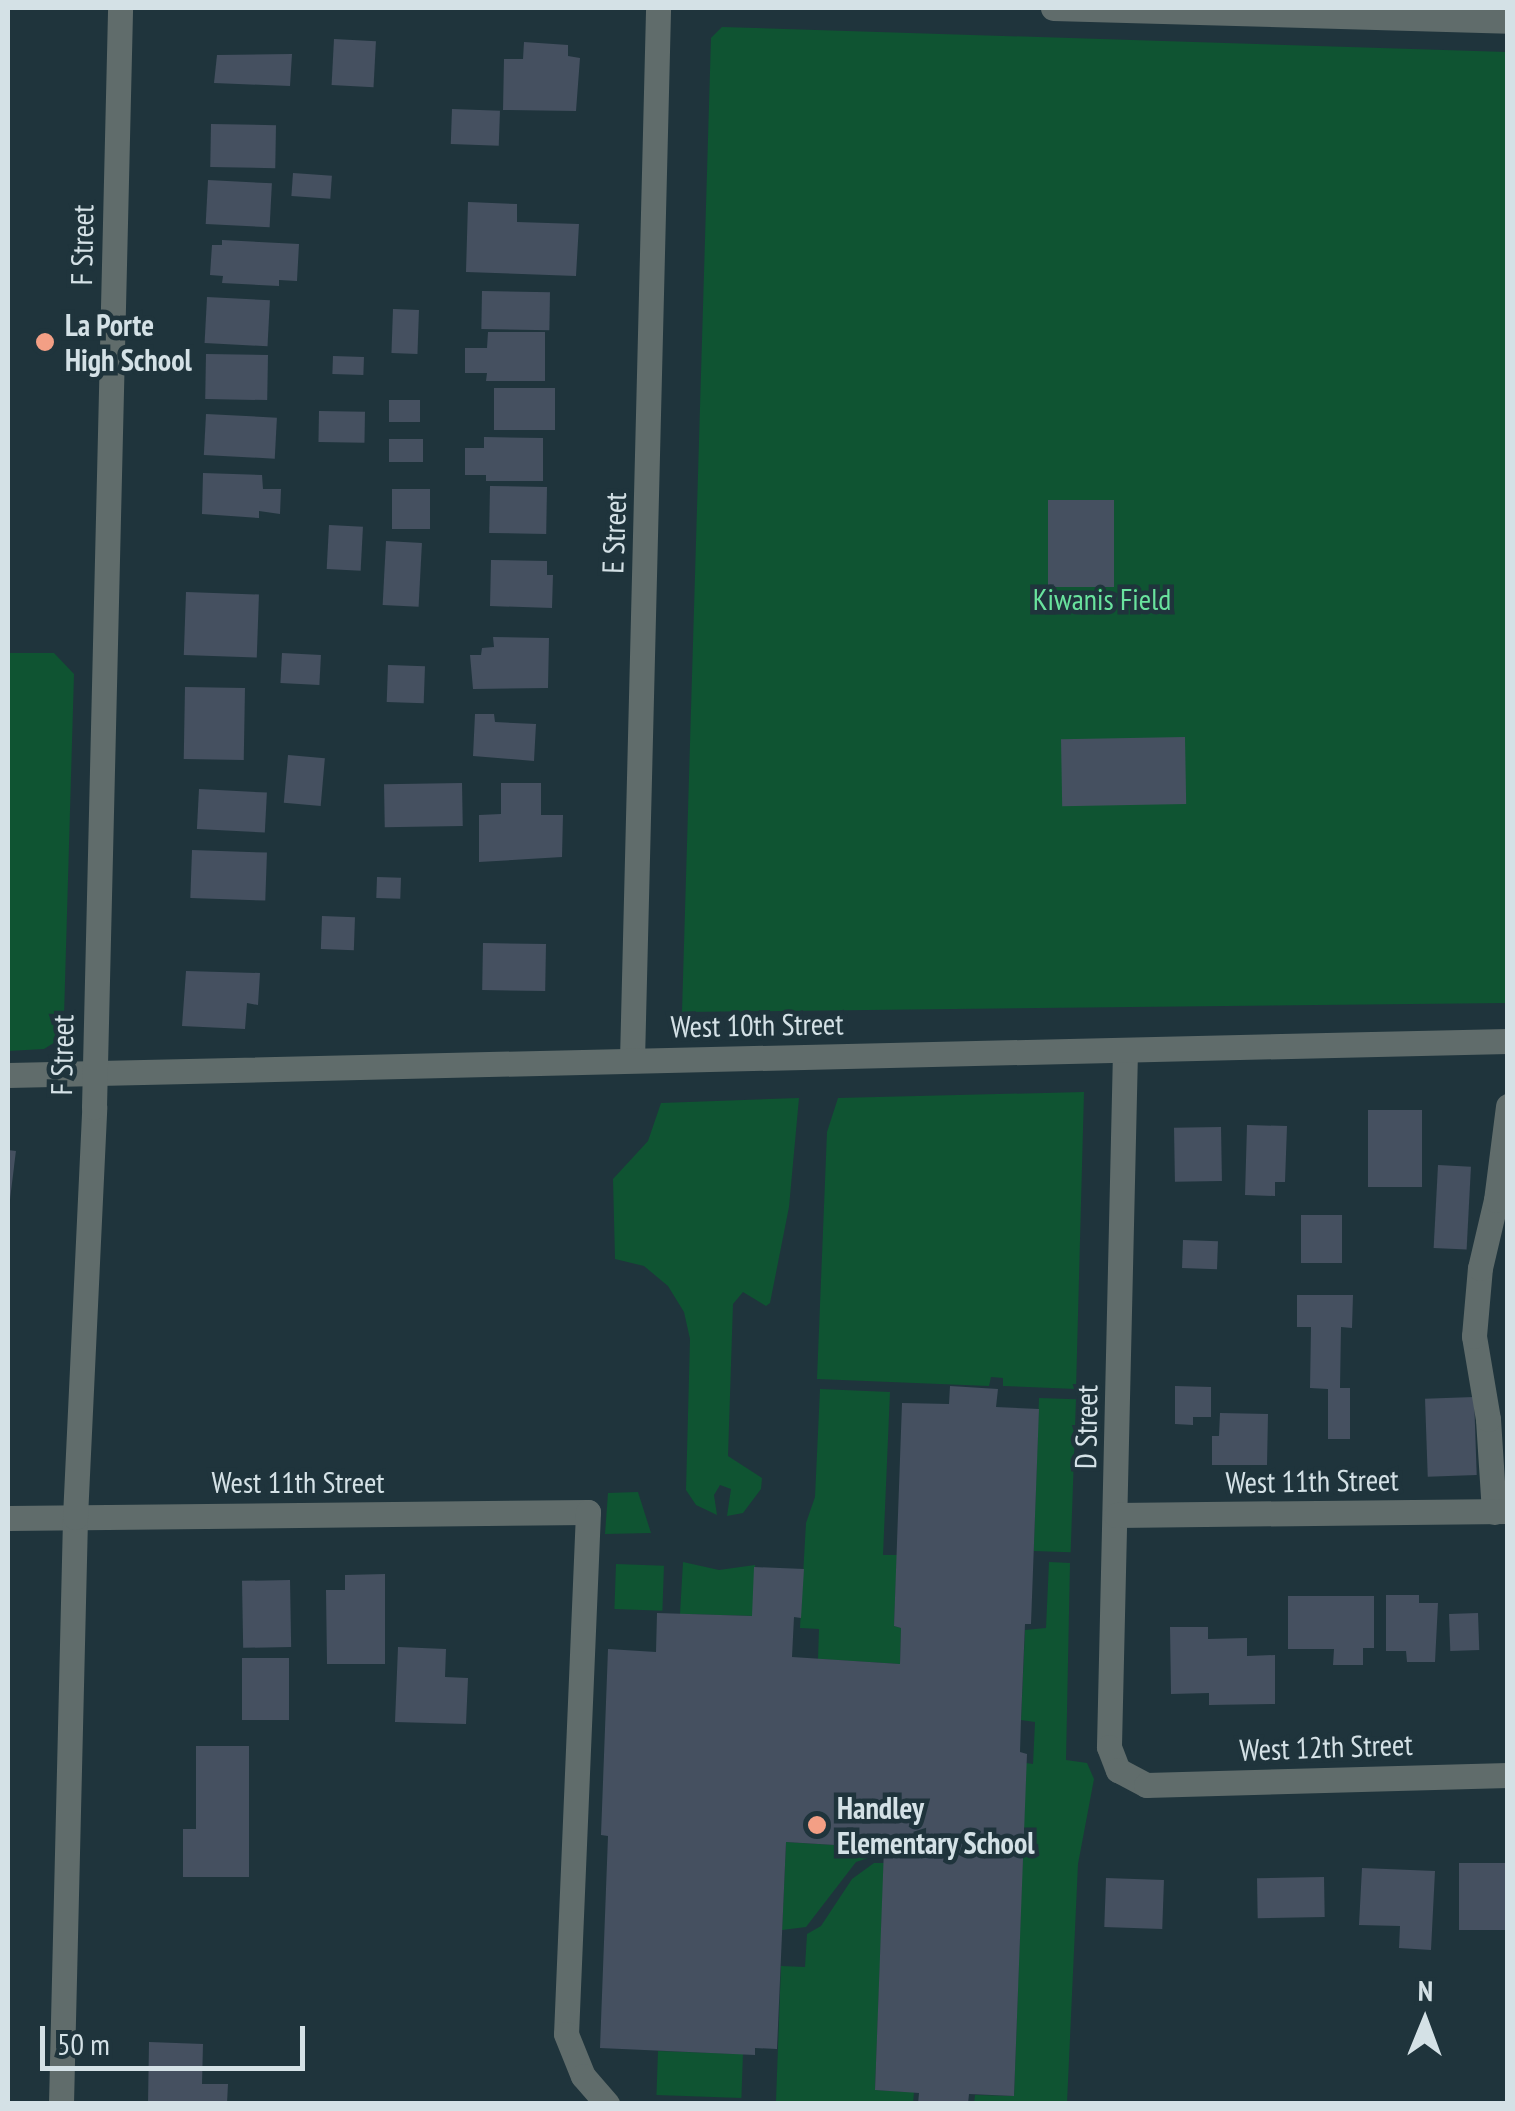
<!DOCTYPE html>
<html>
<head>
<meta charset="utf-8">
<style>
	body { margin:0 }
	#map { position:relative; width:1515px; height:2111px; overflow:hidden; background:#1f343c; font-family:"PT Sans Narrow",sans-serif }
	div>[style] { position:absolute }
	.green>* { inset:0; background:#0f5432; transform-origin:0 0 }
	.building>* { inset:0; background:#455060; transform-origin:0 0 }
	.minor>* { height:25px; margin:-12.5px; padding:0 12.5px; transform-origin:12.5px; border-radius:12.5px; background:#606c6b }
	.dots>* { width:28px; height:28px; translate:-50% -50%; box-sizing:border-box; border:5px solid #1f343c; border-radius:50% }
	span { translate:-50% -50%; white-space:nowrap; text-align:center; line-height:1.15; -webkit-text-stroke:9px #1f343c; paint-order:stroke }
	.street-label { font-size:30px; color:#d4e1e6 }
	.poi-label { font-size:30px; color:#d4e1e6; font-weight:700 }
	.left { translate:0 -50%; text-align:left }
	.park-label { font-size:30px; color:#69e39e }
	.frame { position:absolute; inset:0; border:10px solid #d4e1e6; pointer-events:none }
	.north { position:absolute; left:1375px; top:1971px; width:100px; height:100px; -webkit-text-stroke:8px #1f343c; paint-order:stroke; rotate:1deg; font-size:28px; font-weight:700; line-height:40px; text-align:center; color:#d4e1e6 }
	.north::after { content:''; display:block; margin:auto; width:35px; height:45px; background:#d4e1e6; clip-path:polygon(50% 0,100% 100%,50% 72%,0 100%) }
	.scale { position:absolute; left:40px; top:2026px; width:265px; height:45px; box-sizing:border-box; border:5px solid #d4e1e6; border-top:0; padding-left:12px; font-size:30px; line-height:35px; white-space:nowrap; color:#d4e1e6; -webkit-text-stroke:8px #1f343c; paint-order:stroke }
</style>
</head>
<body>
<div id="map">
	<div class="green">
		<i style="clip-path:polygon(722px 27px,1507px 52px,1507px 1003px,682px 1012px,711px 38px)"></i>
		<i style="clip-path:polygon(8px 653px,54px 653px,74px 674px,64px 1016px,60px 1039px,44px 1049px,8px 1051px)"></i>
		<i style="clip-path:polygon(1084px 1092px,1076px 1389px,1003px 1386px,1003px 1378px,991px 1377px,989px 1386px,817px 1379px,827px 1132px,838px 1098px)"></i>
		<i style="clip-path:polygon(799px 1098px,789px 1207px,770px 1303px,766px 1306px,743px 1292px,733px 1304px,728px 1456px,762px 1478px,761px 1489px,743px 1513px,727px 1516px,731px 1489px,720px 1485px,714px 1495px,717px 1515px,696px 1505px,686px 1490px,690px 1339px,684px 1312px,668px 1286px,644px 1266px,615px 1259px,613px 1179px,648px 1141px,661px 1103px)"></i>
		<i style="clip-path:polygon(820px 1389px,890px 1392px,883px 1555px,897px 1555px,894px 1626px,901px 1628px,900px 1664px,818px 1659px,819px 1629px,800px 1628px,806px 1523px,815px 1497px)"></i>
		<i style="left:1039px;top:1398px;width:37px;height:153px;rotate:2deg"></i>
		<i style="clip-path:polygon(638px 1492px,651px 1533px,605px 1534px,608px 1493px)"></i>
		<i style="clip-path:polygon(683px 1562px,719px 1570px,755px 1565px,756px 1616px,680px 1614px)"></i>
		<i style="clip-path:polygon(1049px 1562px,1070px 1563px,1066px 1760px,1087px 1763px,1094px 1779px,1078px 1864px,1067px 2103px,974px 2104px,975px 2095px,1014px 2096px,1026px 1763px,1033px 1764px,1035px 1722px,1021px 1720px,1025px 1630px,1046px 1628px)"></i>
		<i style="left:616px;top:1564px;width:48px;height:45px;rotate:2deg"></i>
		<i style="clip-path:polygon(786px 1842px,884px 1848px,884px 1853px,856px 1862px,806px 1927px,782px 1930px)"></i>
		<i style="clip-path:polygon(874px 1863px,884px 1863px,875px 2090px,914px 2092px,913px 2103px,776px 2101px,781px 1966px,805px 1967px,807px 1934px,821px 1926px,852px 1879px)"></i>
		<i style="left:658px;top:2051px;width:85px;height:44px;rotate:2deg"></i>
	</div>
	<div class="building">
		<i style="left:334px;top:39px;width:42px;height:46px;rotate:3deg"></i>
		<i style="clip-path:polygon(524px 42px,568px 45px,568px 56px,580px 58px,576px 111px,503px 110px,504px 59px,523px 59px)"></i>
		<i style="clip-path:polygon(292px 54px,290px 86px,214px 83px,217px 55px)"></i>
		<i style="left:452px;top:109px;width:48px;height:35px;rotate:2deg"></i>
		<i style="left:211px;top:124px;width:65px;height:43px;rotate:1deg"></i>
		<i style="left:293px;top:173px;width:39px;height:23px;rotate:4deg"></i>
		<i style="left:208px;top:180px;width:64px;height:44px;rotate:3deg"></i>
		<i style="clip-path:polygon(468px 202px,517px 204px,517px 222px,579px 224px,576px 276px,466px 272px)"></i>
		<i style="clip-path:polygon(222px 240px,299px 244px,297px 281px,279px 280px,279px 286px,222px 283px,223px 276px,210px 275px,212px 245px,222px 245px)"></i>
		<i style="left:482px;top:291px;width:68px;height:38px;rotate:1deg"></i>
		<i style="left:207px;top:297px;width:63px;height:46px;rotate:3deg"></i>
		<i style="left:393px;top:309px;width:26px;height:44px;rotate:2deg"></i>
		<i style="clip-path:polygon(488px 332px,545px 332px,545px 381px,486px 381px,487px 373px,465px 373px,465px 348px,487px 348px)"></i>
		<i style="left:206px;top:354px;width:62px;height:45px;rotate:1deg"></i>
		<i style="left:333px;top:356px;width:31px;height:18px;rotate:2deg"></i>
		<i style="left:494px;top:388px;width:61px;height:42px"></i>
		<i style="left:389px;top:400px;width:31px;height:22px"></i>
		<i style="left:319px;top:411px;width:46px;height:31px;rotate:1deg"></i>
		<i style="left:206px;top:414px;width:71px;height:41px;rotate:3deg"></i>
		<i style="clip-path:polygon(484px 437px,543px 438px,543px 481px,486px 481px,486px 475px,465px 475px,465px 448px,484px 448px)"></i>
		<i style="left:389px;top:439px;width:34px;height:23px"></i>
		<i style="clip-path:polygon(203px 473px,262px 475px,263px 489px,281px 489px,280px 514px,259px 511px,259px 518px,202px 514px)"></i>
		<i style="left:490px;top:486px;width:57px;height:47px;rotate:1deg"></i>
		<i style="left:392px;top:489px;width:38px;height:40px"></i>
		<i style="left:1048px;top:500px;width:66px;height:87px"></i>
		<i style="left:329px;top:525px;width:34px;height:44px;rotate:3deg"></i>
		<i style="left:386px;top:541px;width:36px;height:64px;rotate:3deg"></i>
		<i style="clip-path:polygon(491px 560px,547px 561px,547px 575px,553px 575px,552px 608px,490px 606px)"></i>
		<i style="left:186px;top:592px;width:73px;height:63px;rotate:2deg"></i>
		<i style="clip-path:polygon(493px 637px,549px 638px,548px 688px,473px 689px,470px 655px,481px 655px,482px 648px,494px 647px)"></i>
		<i style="left:282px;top:653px;width:39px;height:30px;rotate:3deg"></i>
		<i style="left:388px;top:665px;width:37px;height:37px;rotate:2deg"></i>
		<i style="left:185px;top:687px;width:60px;height:72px;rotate:1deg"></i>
		<i style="clip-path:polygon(475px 714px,494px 714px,495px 722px,536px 724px,534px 761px,473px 756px)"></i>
		<i style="left:1185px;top:737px;width:67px;height:124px;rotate:89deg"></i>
		<i style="left:288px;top:755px;width:37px;height:48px;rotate:5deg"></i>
		<i style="left:462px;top:783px;width:43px;height:78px;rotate:89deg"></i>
		<i style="clip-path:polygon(501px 783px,541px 783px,541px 815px,563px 815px,562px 857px,479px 862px,479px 815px,501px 814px)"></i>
		<i style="left:199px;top:789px;width:68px;height:40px;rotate:3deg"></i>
		<i style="left:192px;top:850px;width:75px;height:48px;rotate:2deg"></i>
		<i style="left:377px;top:877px;width:24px;height:21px;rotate:2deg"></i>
		<i style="left:322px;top:916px;width:33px;height:33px;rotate:2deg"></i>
		<i style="left:483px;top:943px;width:63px;height:47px;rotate:1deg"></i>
		<i style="clip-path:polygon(186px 971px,260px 973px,258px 1005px,247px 1003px,245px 1029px,182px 1026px)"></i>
		<i style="left:1368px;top:1110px;width:54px;height:77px"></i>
		<i style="clip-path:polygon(1247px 1125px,1287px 1126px,1285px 1182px,1275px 1182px,1275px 1196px,1245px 1195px)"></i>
		<i style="left:1221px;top:1127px;width:54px;height:47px;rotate:89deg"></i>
		<i style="left:8px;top:1150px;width:8px;height:86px;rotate:7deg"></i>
		<i style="left:1438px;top:1165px;width:33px;height:83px;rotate:3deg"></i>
		<i style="left:1301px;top:1215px;width:41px;height:48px"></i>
		<i style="left:1183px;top:1240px;width:35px;height:28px;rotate:2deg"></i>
		<i style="clip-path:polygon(1297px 1295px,1353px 1295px,1352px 1328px,1341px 1327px,1340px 1388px,1350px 1388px,1350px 1439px,1328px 1439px,1328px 1389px,1310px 1388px,1311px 1327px,1297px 1327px)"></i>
		<i style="clip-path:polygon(950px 1386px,998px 1389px,996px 1407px,1039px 1409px,1031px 1624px,1025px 1624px,1021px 1720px,1020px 1752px,1027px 1754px,1014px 2096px,969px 2094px,968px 2104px,918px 2104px,919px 2093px,875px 2090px,884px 1848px,786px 1842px,777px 2049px,755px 2048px,755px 2055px,600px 2048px,608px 1836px,601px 1835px,608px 1649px,656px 1652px,657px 1613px,752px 1616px,754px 1567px,804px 1569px,801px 1618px,794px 1617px,792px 1657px,900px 1664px,901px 1628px,894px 1626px,902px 1403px,949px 1404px)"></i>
		<i style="clip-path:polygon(1175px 1386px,1211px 1387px,1211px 1417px,1193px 1417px,1193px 1425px,1175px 1424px)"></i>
		<i style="left:1474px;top:1397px;width:78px;height:49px;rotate:88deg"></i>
		<i style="clip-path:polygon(1220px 1413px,1268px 1414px,1267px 1465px,1212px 1465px,1212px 1436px,1219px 1436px)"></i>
		<i style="clip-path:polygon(385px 1574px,385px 1664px,327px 1664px,326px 1590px,345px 1590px,345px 1575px)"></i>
		<i style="left:290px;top:1580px;width:67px;height:48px;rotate:89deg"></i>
		<i style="clip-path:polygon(1386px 1595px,1419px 1595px,1419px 1603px,1438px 1603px,1435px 1662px,1407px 1662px,1406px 1651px,1386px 1651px)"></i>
		<i style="clip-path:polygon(1288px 1596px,1374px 1596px,1374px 1648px,1363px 1648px,1363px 1665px,1333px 1665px,1334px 1649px,1288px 1649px)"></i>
		<i style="left:1478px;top:1613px;width:37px;height:29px;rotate:88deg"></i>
		<i style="clip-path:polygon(1170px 1627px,1208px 1627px,1208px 1639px,1247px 1638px,1247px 1656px,1275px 1655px,1275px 1704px,1209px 1705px,1209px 1693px,1171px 1694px)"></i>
		<i style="clip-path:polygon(398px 1647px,446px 1649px,445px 1677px,468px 1678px,466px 1724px,395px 1722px)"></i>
		<i style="left:242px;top:1658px;width:47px;height:62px"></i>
		<i style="clip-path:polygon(196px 1746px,249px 1746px,249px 1877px,183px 1877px,183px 1829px,196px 1829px)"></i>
		<i style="left:1459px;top:1863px;width:49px;height:67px"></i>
		<i style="clip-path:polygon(1362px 1868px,1435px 1871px,1431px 1950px,1399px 1948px,1400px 1926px,1359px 1925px)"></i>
		<i style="left:1324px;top:1877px;width:40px;height:67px;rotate:89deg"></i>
		<i style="left:1106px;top:1878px;width:58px;height:49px;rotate:2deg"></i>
		<i style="clip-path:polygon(149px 2042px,203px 2044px,202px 2084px,228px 2084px,227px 2104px,148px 2104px)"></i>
	</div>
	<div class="minor">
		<i style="left:1053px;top:8px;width:455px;rotate:1.6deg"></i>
		<i style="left:1125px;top:1051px;width:696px;rotate:91.32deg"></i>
		<i style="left:1109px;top:1747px;width:25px;rotate:69deg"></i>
		<i style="left:1118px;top:1770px;width:32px;rotate:28deg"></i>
		<i style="left:1146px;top:1785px;width:362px;rotate:-1.6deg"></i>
		<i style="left:632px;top:1060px;width:1052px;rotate:-88.58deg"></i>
		<i style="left:8px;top:1075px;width:1500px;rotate:-1.3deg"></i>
		<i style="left:1494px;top:1512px;width:93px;rotate:-93.7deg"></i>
		<i style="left:1488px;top:1419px;width:84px;rotate:-99.6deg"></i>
		<i style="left:1474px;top:1336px;width:68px;rotate:-85deg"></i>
		<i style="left:1480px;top:1268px;width:70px;rotate:-76.8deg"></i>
		<i style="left:1496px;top:1200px;width:95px;rotate:-82.7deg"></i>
		<i style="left:1116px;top:1515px;width:392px;rotate:-0.6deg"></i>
		<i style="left:8px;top:1518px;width:580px;rotate:-0.59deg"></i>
		<i style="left:588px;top:1512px;width:522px;rotate:92.41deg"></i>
		<i style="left:566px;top:2034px;width:45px;rotate:68deg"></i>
		<i style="left:583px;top:2076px;width:37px;rotate:49deg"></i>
		<i style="left:61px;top:2104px;width:587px;rotate:-88.63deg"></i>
		<i style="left:75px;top:1517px;width:410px;rotate:-87.3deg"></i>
		<i style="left:94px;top:1107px;width:1099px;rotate:-88.64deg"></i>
	</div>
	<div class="dots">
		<i style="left:45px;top:342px;background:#f39f85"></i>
		<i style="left:817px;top:1825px;background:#f39f85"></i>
	</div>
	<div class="street-label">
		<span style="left:82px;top:245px;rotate:-89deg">F Street</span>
		<span style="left:614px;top:533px;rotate:-88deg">E Street</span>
		<span style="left:757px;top:1025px;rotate:-1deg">West 10th Street</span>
		<span style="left:62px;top:1055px;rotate:-89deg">F Street</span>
		<span style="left:1086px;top:1427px;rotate:-89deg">D Street</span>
		<span style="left:1312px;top:1481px;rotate:-1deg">West 11th Street</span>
		<span style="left:298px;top:1482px">West 11th Street</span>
		<span style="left:1326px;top:1747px;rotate:-2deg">West 12th Street</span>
	</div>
	<div class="poi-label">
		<span class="left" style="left:65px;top:342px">La Porte<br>High School</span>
		<span class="left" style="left:837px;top:1825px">Handley<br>Elementary School</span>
	</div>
	<div class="park-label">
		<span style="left:1102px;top:599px">Kiwanis Field</span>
	</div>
	<div class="frame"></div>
	<div class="north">N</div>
	<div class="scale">50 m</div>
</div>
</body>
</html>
